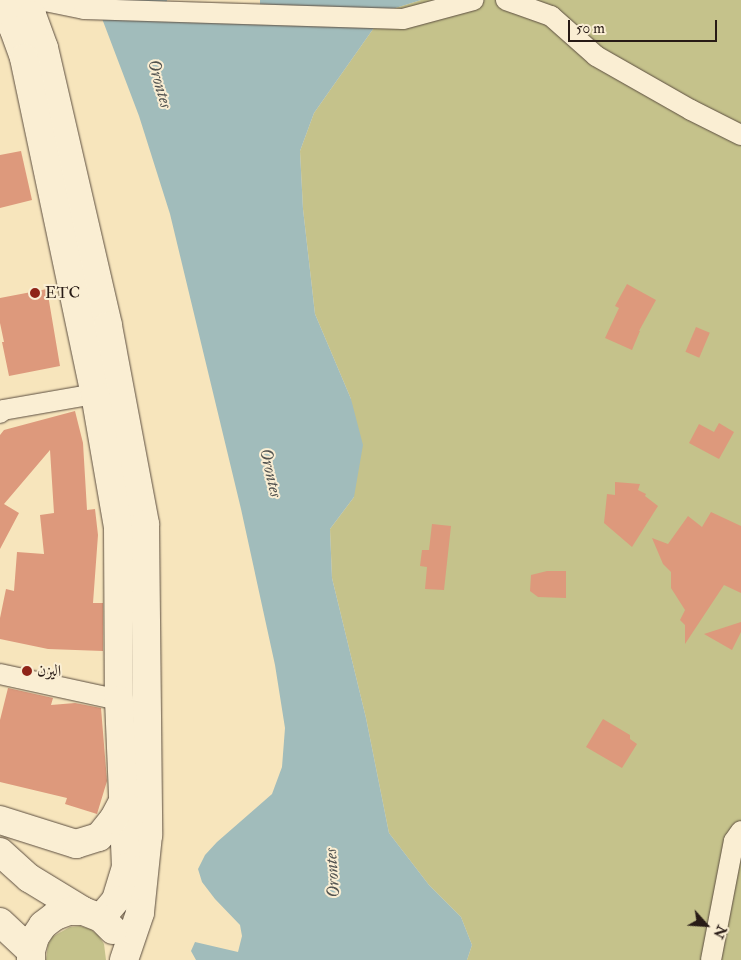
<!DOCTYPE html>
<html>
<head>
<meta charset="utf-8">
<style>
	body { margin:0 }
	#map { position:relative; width:741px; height:960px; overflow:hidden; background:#f7e5bc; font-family:"IM FELL Double Pica",Amiri,serif }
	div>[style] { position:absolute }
	.green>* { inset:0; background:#c5c28b }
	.water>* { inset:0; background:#a1bcbb }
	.building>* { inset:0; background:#dd997c; transform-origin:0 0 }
	.roads { filter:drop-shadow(0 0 1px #5c4e40) drop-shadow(0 0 1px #5c4e40) }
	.street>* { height:20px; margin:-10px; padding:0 10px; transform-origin:10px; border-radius:10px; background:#faeed3 }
	.secondary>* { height:28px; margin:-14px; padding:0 14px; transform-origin:14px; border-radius:14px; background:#faeed3 }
	.dots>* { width:14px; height:14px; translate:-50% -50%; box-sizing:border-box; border:2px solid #faeed3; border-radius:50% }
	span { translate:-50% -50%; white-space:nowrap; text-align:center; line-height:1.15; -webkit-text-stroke:4px #faeed3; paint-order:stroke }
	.poi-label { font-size:16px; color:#281b16 }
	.left { translate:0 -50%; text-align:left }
	.water-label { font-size:18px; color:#525350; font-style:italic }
	.north { position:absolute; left:681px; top:900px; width:50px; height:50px; -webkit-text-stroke:4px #faeed3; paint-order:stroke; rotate:116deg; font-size:14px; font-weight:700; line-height:20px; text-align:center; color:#281b16 }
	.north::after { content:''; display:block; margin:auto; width:18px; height:22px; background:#281b16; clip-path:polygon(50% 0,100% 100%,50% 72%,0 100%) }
	.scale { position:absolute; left:568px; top:20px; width:149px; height:22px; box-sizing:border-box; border:2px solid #281b16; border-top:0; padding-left:6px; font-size:15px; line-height:18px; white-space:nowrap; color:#281b16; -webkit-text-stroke:4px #faeed3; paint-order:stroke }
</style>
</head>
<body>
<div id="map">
	<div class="green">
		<i style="clip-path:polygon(421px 0,741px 0,741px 960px,467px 960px,472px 945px,461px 917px,429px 885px,389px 833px,366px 718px,332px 578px,330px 529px,354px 497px,351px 399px,315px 314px,303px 209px,300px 151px,314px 113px,378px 22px,389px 10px)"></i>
		<i style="clip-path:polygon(80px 926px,90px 929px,98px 935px,104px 944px,106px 960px,46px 960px,48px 945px,52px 937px,70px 927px)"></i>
	</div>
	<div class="water">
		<i style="clip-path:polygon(95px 0,167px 0,166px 18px,260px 19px,260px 0,421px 0,389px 10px,378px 22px,314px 113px,300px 151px,303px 209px,315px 314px,351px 399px,363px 445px,354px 497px,330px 529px,332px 578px,366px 718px,389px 833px,429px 885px,461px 917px,472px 945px,467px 960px,196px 960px,191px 951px,195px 942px,238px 952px,242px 936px,240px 925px,215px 899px,202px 882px,198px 869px,205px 855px,217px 842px,272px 794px,282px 767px,285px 728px,275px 665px,241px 509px,170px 214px,139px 116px)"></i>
	</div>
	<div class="building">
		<i style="clip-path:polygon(21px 151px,32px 200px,0 208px,0 155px)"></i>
		<i style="clip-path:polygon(627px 284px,656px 300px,639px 331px,640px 331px,632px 350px,605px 338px,619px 308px,615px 306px)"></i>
		<i style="clip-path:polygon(47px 289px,60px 366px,9px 376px,2px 342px,4px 342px,0 323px,0 298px)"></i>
		<i style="left:696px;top:327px;width:15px;height:27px;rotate:23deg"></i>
		<i style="clip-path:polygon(75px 411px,83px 443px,87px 510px,95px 509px,98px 535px,93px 603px,103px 603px,103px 651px,48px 649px,0 639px,0 618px,6px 589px,14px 591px,17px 552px,44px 554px,40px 515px,54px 513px,50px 450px,4px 504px,19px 513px,0 549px,0 435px,4px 430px)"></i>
		<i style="clip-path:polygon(719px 423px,734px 432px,719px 459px,689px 443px,699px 424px,714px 432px)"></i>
		<i style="clip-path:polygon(615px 482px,640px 484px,638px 490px,646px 494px,645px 496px,658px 506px,632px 547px,604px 523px,607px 494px,615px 495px)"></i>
		<i style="clip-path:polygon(711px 512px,741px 526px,741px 593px,724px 585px,685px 644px,685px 625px,680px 620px,685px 610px,671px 588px,671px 572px,663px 564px,652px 538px,668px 544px,688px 516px,702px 527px)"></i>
		<i style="clip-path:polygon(432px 524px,451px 526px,444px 590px,425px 589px,427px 567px,420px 566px,422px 550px,429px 550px)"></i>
		<i style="clip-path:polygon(547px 571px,566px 571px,566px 598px,538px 597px,530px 591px,531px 575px)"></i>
		<i style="clip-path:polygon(741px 622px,741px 632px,732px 650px,704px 634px)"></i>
		<i style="clip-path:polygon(8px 688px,53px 698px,51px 705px,75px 703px,101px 708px,107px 781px,97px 814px,65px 804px,67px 798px,0 782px,0 720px)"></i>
		<i style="clip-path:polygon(603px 719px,630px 735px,630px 739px,637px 744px,622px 768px,586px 747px)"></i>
	</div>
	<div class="roads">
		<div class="street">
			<i style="left:40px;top:0;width:45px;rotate:11.6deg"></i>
			<i style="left:84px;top:9px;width:319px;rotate:1.8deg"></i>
			<i style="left:403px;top:19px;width:73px;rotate:-15deg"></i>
			<i style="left:506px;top:0;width:48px;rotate:19.6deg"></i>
			<i style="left:551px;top:16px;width:60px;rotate:41.6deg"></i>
			<i style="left:596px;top:56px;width:109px;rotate:29.6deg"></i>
			<i style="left:691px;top:110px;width:56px;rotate:26.6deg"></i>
			<i style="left:0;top:413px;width:4px;rotate:-45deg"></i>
			<i style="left:3px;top:410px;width:93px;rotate:-9.9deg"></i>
			<i style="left:0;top:674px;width:122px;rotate:12.3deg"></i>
			<i style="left:711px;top:960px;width:121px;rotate:-79.1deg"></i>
			<i style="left:734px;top:841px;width:12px;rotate:-55deg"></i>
		</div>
		<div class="secondary">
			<i style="left:22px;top:0;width:18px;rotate:56deg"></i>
			<i style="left:32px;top:15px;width:35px;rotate:70deg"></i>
			<i style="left:44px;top:48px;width:285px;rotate:77deg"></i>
			<i style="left:108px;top:326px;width:201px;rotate:79.4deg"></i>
			<i style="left:145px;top:524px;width:311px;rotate:89.4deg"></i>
			<i style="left:148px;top:835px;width:78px;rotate:95.9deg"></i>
			<i style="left:140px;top:913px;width:50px;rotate:108.8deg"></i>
			<i style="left:0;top:2px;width:31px;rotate:63deg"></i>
			<i style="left:14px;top:30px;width:30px;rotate:70deg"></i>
			<i style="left:24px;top:58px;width:343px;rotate:78.1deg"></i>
			<i style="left:95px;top:394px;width:135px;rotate:80.2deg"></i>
			<i style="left:118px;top:527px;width:173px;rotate:89.7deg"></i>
			<i style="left:119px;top:700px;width:167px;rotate:87.6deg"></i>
			<i style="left:126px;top:867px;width:34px;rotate:107deg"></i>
			<i style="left:116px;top:900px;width:23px;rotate:130deg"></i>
			<i style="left:0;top:820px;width:80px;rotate:17.5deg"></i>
			<i style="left:76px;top:844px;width:24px;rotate:-17deg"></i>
			<i style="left:99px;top:837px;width:22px;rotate:-51deg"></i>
			<i style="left:113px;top:820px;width:21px;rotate:-62deg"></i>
			<i style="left:0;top:852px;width:39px;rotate:42deg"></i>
			<i style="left:29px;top:878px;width:63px;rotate:31.4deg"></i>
			<i style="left:0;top:922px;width:42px;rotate:43.1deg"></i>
			<i style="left:31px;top:960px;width:9px;rotate:-90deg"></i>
			<i style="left:31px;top:951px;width:15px;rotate:-74deg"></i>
			<i style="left:35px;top:937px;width:14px;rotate:-56deg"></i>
			<i style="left:43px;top:925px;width:15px;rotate:-37deg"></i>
			<i style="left:55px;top:916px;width:15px;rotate:-20deg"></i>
			<i style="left:69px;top:911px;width:14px"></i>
			<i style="left:83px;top:911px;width:19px;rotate:21deg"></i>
			<i style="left:101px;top:918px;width:17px;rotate:45deg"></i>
		</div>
	</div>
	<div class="dots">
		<i style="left:35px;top:293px;background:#8f2418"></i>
		<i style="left:27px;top:671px;background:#8f2418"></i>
	</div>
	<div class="poi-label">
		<span class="left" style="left:45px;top:293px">ETC</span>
		<span class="left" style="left:37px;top:671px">اليزن</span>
	</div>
	<div class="water-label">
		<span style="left:159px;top:84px;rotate:74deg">Orontes</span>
		<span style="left:270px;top:473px;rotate:77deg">Orontes</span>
		<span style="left:333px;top:873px;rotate:-94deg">Orontes</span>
	</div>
	<div class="north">N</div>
	<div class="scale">50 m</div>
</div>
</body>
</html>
